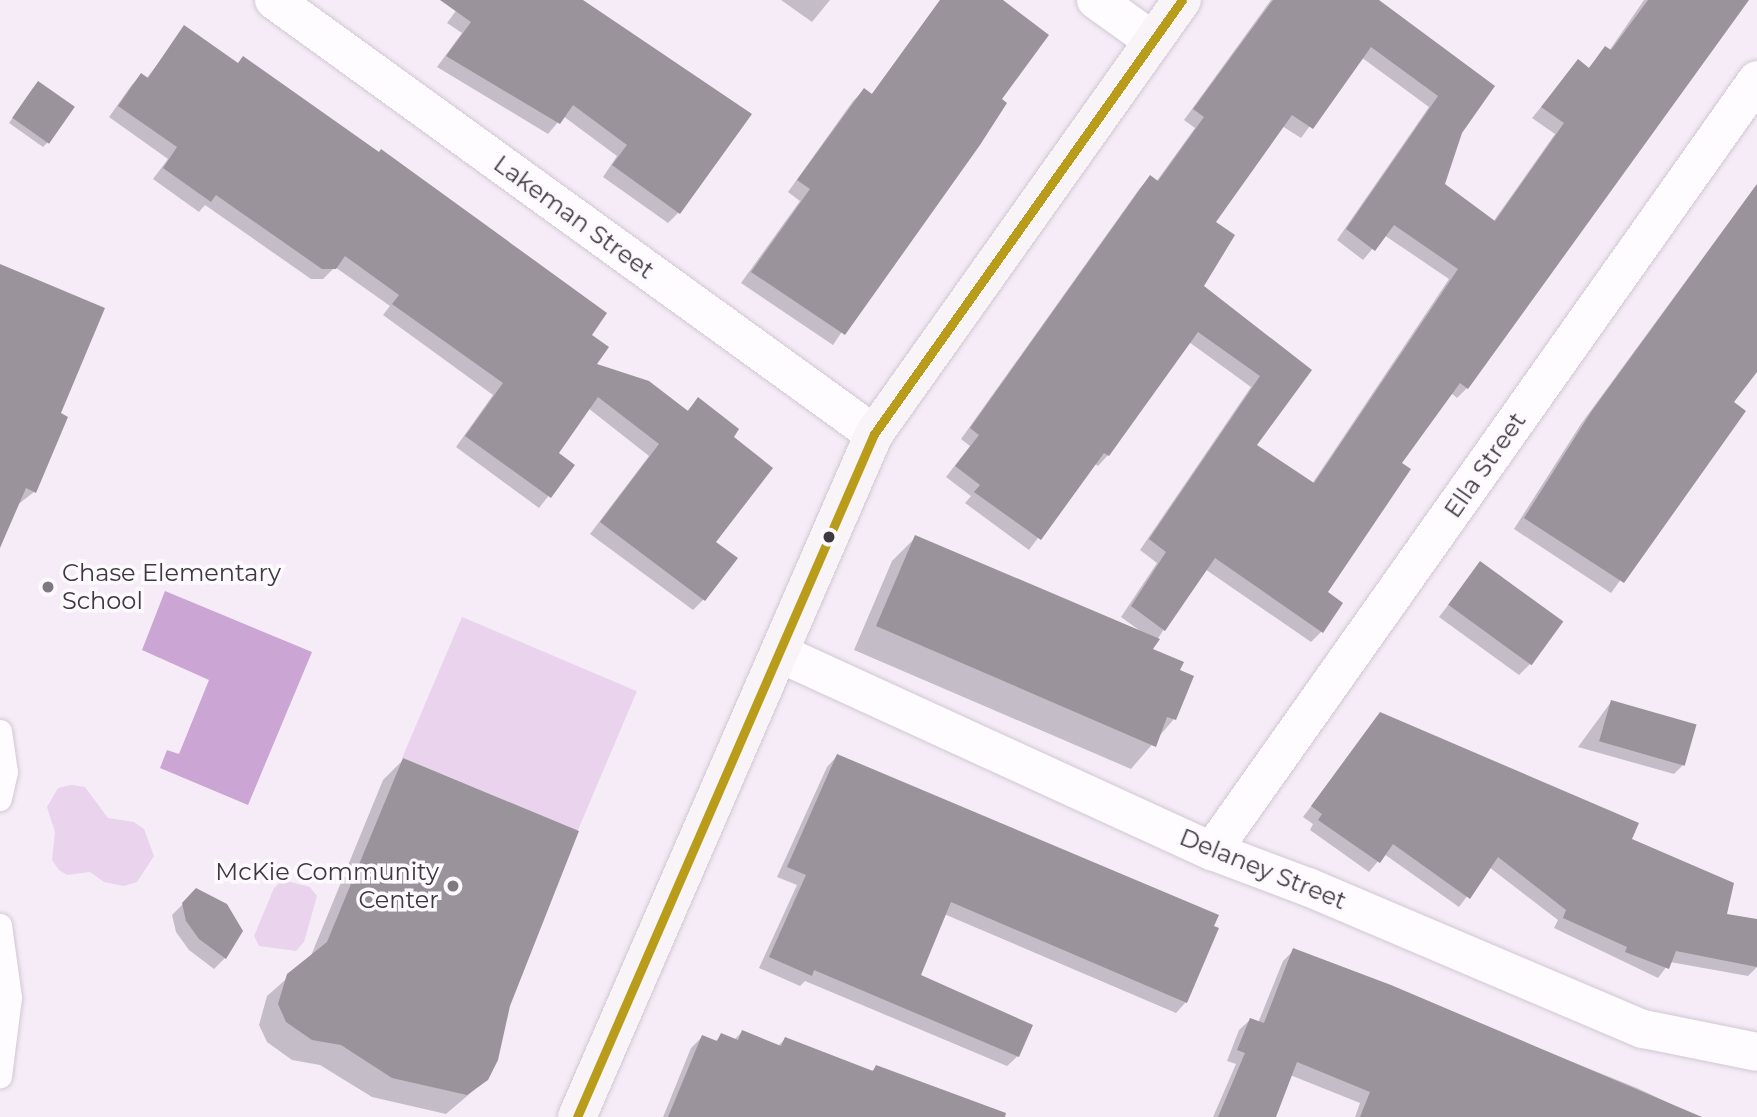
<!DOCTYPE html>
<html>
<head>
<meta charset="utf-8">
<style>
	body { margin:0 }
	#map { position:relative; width:1757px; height:1117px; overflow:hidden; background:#f6ecf8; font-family:Montserrat,sans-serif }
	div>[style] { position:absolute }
	.green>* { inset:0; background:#e9d3ed; transform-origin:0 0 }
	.water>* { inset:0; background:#cba5d3 }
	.shadow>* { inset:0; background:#0003 }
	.building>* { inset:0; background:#9b939c; transform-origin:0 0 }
	.roads { filter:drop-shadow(0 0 2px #d0c8d2) drop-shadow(0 0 2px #d0c8d2) }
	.lane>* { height:23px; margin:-11.5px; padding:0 11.5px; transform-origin:11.5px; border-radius:11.5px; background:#fefcfe }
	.street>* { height:38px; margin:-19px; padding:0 19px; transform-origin:19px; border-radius:19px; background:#fefcfe }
	.secondary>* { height:38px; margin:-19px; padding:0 19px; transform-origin:19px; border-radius:19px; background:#f8f4f8 }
	.bus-1>* { height:9px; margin:-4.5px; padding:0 4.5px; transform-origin:4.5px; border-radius:4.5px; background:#b99c19 }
	.dots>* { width:19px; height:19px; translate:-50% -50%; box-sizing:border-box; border:4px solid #fdfafe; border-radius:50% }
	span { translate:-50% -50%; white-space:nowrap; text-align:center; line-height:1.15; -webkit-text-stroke:7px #fdfafe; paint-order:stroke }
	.street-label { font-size:24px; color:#3f3841 }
	.poi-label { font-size:24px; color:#3f3841 }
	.left { translate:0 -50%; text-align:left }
	.right { translate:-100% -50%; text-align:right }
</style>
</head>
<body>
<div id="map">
	<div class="green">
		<i style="left:462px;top:617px;width:190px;height:153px;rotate:23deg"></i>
		<i style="clip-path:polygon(71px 785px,85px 787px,108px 818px,134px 822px,144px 829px,154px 856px,137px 882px,124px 886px,104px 882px,90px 872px,67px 875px,59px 870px,52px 860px,55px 832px,47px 807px,58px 788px)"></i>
		<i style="clip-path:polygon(283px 880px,310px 887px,317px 896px,304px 942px,296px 951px,259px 946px,254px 936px,274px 888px)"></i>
	</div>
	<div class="water">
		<i style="clip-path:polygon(165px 591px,312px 652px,248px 805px,160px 768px,167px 750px,179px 754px,209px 680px,142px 650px)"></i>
	</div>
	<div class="shadow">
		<i style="clip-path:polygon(464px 0,578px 0,679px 212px,668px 223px,603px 177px,617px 156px,563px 116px,548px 134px,437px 67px,462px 33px,447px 23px)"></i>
		<i style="clip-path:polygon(781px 0,830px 0,812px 22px)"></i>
		<i style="clip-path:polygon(940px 0,1000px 0,999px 99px,833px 345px,741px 283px,800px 201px,788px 192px,853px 101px,864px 90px,871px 95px)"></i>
		<i style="clip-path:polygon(evenodd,1271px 0,1377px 0,1493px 87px,1460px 133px,1443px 185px,1493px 222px,1555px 134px,1532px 118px,1578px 62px,1588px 69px,1606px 48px,1609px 51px,1644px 0,1747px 0,1467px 388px,1457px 398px,1451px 393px,1400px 463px,1326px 592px,1341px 603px,1321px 632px,1311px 642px,1205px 569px,1150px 650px,1178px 671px,1174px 719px,1131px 769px,854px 650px,892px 561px,915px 538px,1143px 633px,1121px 617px,1157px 563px,1140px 550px,1251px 387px,1189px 342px,1108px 455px,1098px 466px,1094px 463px,1029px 550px,965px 503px,971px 496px,946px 477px,970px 446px,961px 439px,1140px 188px,1150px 177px,1156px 182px,1195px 128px,1184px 120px,1271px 0,1361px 57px,1429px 107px,1337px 240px,1363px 260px,1384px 235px,1449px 279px,1312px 484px,1254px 446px,1309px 370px,1201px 286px,1214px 222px,1282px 126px,1301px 138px,1361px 57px)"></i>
		<i style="clip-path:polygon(185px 28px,590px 335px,594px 365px,686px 412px,698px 400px,731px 437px,703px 600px,693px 610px,590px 534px,649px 456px,588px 408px,557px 453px,573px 465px,539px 508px,456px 447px,493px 395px,383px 315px,390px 306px,335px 267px,323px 279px,311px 279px,205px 205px,199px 212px,153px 179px,168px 159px,109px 117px,131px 86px,141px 75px,146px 79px)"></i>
		<i style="clip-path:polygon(33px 88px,48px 142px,43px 147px,9px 123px)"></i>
		<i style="clip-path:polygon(1757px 184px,1757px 367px,1732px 403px,1744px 411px,1611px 593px,1514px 529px,1581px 424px)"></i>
		<i style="clip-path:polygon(0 266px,58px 414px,34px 492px,16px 506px,0 539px)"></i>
		<i style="clip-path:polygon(1480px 563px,1530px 664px,1519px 675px,1439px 617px)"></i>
		<i style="clip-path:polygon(1611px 702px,1685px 763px,1674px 774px,1578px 747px)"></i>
		<i style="clip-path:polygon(1380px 715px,1629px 840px,1724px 916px,1757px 921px,1757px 967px,1748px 976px,1670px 962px,1658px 978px,1554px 928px,1558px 920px,1489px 867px,1459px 907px,1384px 854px,1369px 872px,1310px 830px,1313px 824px,1303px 817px)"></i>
		<i style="clip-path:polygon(837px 756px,1186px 1002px,1176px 1013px,944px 914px,919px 976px,1018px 1056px,1007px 1066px,805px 981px,800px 986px,759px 968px,797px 885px,777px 877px,827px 767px)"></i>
		<i style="clip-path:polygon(403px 760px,508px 1006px,487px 1079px,446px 1114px,372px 1097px,320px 1065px,292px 1060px,267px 1042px,259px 1025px,267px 996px,310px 958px,383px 780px)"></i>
		<i style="clip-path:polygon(189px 898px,225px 958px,214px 969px,189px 950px,176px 932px,172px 915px)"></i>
		<i style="clip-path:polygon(1294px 950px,1637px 1088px,1671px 1104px,1667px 1117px,1355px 1117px,1360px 1103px,1290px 1075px,1274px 1117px,1213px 1117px,1236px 1064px,1227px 1061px,1239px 1030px,1250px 1020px,1258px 1023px,1283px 961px)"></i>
		<i style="clip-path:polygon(742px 1032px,778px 1046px,785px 1039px,871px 1072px,876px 1067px,962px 1117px,663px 1117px,691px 1048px,702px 1037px,715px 1042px,722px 1035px,734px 1040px)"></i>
	</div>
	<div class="building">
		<i style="clip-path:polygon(440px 0,583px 0,752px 114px,680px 214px,612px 165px,627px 145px,573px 105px,560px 124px,446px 56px,471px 22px)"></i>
		<i style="clip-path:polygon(940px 0,1003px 0,1049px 35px,1002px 99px,1007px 103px,980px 145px,845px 335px,751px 272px,810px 189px,797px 180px,864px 88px,872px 94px)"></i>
		<i style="clip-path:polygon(evenodd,1273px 0,1379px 0,1495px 86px,1462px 133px,1445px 184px,1495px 221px,1564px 123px,1541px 107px,1578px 59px,1589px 68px,1605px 46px,1611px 50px,1648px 0,1749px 0,1468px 389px,1460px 383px,1402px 463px,1411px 469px,1328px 592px,1343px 603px,1323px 633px,1215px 558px,1165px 631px,1131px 606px,1166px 552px,1149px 539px,1260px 376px,1198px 332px,1109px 456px,1104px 453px,1041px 540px,974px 492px,980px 485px,955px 466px,979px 435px,970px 428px,1150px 175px,1158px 181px,1204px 117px,1193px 109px,1273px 0,1371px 47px,1438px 96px,1346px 229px,1375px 251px,1394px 225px,1458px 269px,1314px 483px,1257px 445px,1312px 370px,1204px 286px,1235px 235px,1216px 222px,1292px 115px,1313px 129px,1371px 47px)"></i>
		<i style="clip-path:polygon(184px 25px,238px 63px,243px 56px,379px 152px,381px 149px,607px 313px,592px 335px,609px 347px,597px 364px,649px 381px,688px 411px,698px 397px,739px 429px,734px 437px,773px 468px,716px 542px,738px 558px,705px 601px,600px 522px,659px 444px,598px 397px,559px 453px,575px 465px,551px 498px,465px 436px,503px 383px,392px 304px,399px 295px,345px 256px,336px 269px,322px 269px,216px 195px,211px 202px,163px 168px,177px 147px,118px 106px,141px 73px,148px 78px)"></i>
		<i style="left:38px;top:81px;width:45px;height:45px;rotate:35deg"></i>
		<i style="clip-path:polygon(1757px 184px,1757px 372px,1734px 402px,1746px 411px,1624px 583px,1524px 518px,1591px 412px)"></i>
		<i style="clip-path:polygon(0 264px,105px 308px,61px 413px,68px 417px,36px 493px,26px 488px,0 548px)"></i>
		<i style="clip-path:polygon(915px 535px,1160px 639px,1153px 649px,1184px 662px,1180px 670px,1194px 676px,1176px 720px,1167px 717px,1156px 747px,876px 626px)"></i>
		<i style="left:1480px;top:561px;width:103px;height:54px;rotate:36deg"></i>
		<i style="left:1611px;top:700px;width:89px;height:43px;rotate:16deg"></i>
		<i style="clip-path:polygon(1380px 712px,1639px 823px,1632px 839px,1734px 883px,1727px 914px,1757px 919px,1757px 967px,1676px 951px,1669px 969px,1625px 952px,1627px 947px,1563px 918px,1566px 910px,1498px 857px,1470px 899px,1393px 844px,1380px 863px,1318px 820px,1322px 814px,1311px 806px)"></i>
		<i style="clip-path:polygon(837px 754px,1219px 915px,1214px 926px,1219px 928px,1187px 1003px,951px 902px,921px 975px,1033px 1025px,1019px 1057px,814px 970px,812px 976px,769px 957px,806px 875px,787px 867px)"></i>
		<i style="clip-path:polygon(403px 758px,579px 831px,510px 1006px,498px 1060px,488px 1080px,467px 1095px,392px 1078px,341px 1045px,312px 1040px,286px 1022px,278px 1004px,287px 974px,327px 942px)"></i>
		<i style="clip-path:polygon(196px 888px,227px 904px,243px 931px,226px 959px,199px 939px,186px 921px,182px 903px)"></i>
		<i style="clip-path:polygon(1293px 948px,1391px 985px,1702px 1117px,1360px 1117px,1370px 1092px,1297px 1062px,1276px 1117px,1218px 1117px,1245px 1053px,1237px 1050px,1250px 1018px,1264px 1023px)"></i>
		<i style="clip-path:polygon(742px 1030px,781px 1046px,785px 1037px,873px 1071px,876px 1065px,1006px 1113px,1005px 1117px,668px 1117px,702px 1035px,717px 1041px,721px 1033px,738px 1040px)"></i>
	</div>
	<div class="roads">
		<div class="lane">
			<i style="left:0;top:731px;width:41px;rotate:81.7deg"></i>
			<i style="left:6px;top:772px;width:28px;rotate:103deg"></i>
			<i style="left:0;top:925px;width:73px;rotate:82.1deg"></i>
			<i style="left:10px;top:997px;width:80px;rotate:97.2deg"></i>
		</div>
		<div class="street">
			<i style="left:274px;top:0;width:741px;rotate:35.88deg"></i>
			<i style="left:1096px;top:0;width:70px;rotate:35.7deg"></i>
			<i style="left:781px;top:654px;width:474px;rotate:24.6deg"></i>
			<i style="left:1212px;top:851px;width:103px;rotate:20.6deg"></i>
			<i style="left:1308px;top:887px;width:364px;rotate:23deg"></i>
			<i style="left:1643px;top:1029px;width:116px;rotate:11.4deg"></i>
			<i style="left:1212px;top:851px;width:944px;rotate:-54.74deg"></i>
		</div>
		<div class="secondary">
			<i style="left:577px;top:1117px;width:745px;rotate:-66.5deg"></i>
			<i style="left:874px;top:434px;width:532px;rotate:-54.64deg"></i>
		</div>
	</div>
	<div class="bus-1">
		<i style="left:577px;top:1117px;width:745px;rotate:-66.5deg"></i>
		<i style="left:874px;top:434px;width:532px;rotate:-54.64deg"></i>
	</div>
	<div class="dots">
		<i style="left:829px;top:537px;background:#3f3841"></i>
		<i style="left:48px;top:587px;background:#7f7781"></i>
		<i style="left:453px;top:886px;background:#7f7781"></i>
	</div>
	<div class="street-label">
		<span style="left:574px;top:217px;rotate:36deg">Lakeman Street</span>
		<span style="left:1485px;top:465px;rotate:-55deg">Ella Street</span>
		<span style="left:1263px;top:869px;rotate:22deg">Delaney Street</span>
	</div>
	<div class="poi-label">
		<span class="left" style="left:62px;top:587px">Chase Elementary<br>School</span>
		<span class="right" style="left:439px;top:886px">McKie Community<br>Center</span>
	</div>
</div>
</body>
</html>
